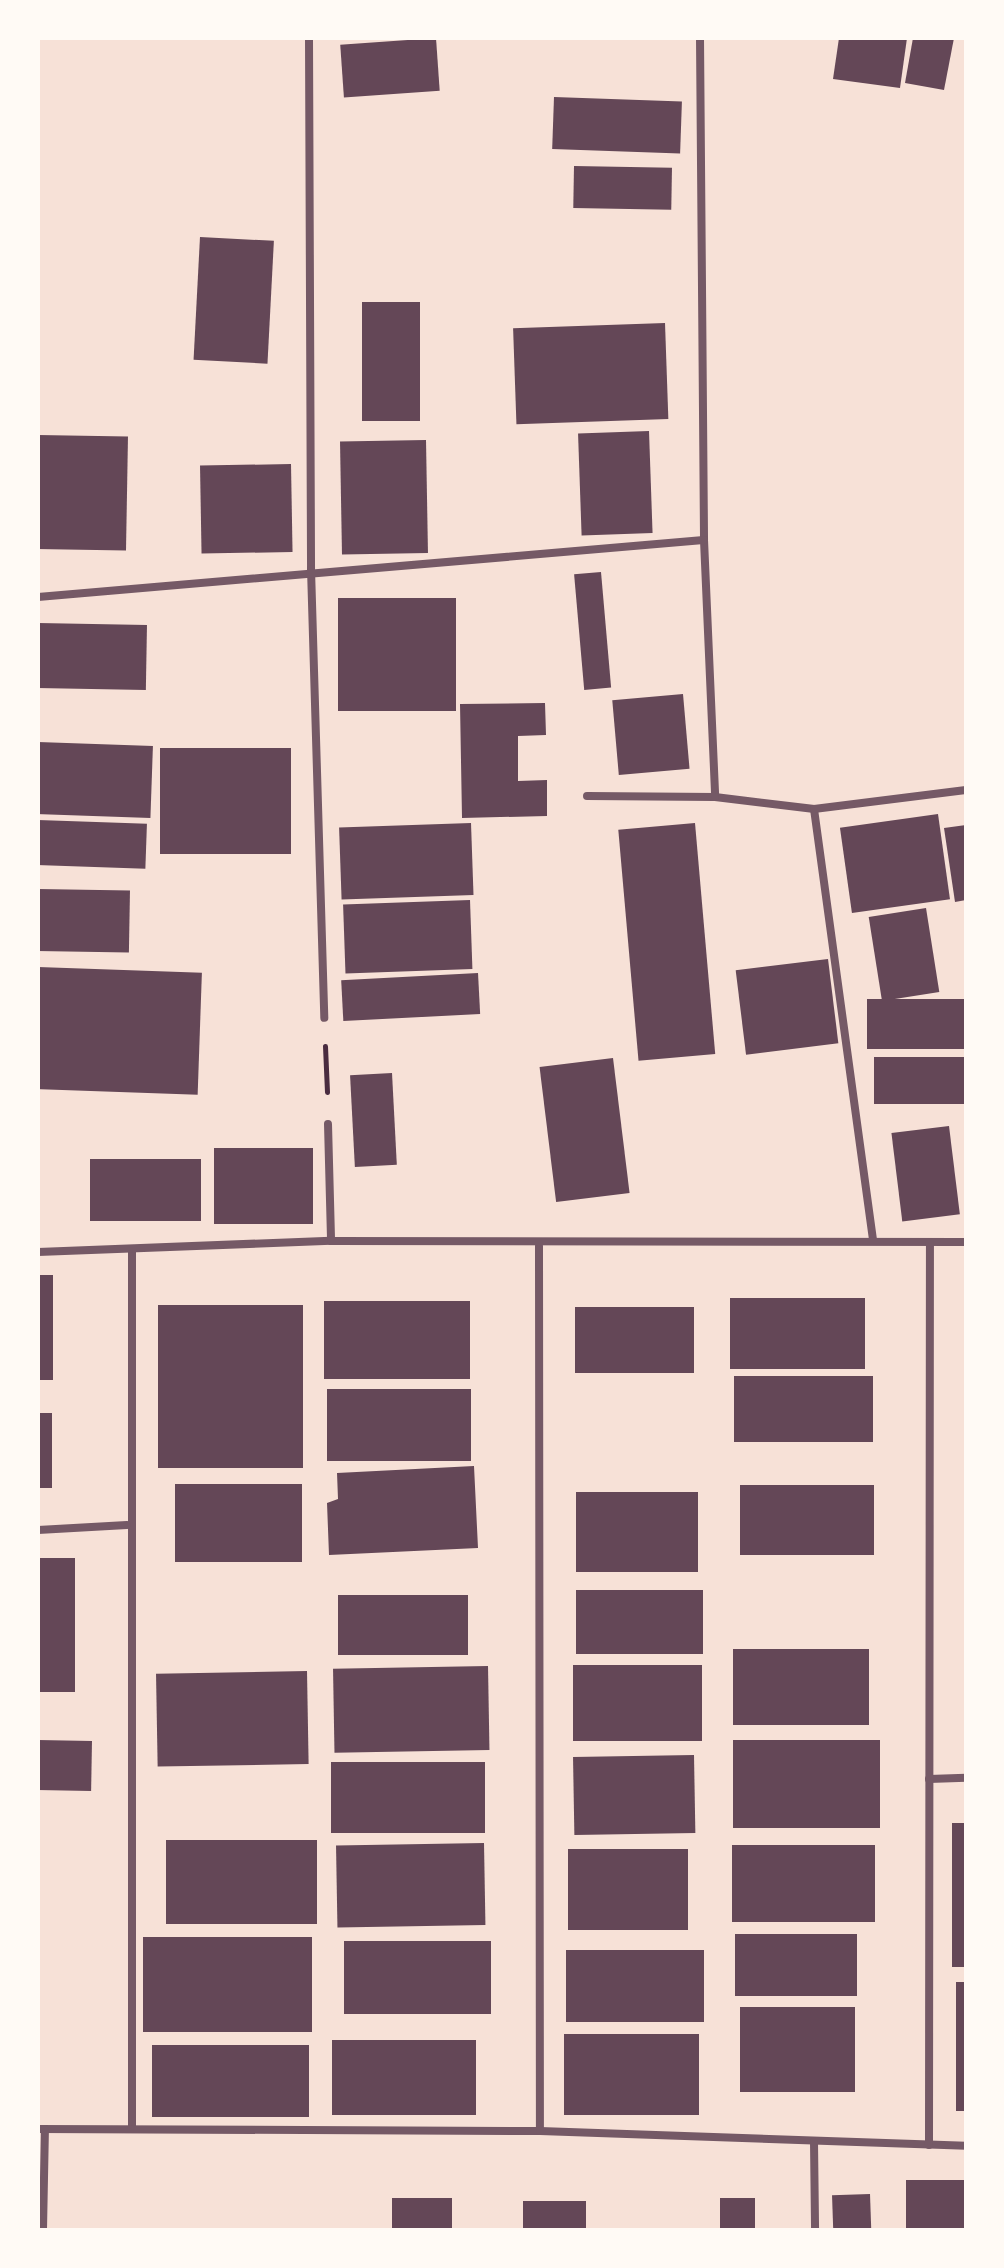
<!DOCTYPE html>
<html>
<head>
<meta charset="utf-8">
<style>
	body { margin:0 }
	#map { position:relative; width:1004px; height:2268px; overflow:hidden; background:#f7e1d7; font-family:"Space Grotesk",sans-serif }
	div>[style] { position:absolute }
	.building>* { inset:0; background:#644757; transform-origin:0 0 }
	.path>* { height:5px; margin:-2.5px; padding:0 2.5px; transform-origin:2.5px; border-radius:2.5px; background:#4a2c40 }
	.minor>* { height:8px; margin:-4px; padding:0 4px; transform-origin:4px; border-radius:4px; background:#755966 }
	span { translate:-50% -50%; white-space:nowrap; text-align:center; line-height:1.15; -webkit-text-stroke:7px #fffaf5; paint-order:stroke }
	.frame { position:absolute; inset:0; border:40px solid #fffaf5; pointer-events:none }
</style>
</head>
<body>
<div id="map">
	<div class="building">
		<i style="left:436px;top:38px;width:53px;height:96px;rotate:86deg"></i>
		<i style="clip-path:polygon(839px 38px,907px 38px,900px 88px,833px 79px)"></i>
		<i style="clip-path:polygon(913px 38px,954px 38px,944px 90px,905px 83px)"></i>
		<i style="left:554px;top:97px;width:128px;height:52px;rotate:2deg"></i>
		<i style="left:574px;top:166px;width:98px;height:42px;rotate:1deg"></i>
		<i style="left:200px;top:237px;width:74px;height:123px;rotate:3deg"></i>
		<i style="left:362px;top:302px;width:58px;height:119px"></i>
		<i style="left:665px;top:323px;width:96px;height:152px;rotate:88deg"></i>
		<i style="left:649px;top:431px;width:102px;height:71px;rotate:88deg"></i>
		<i style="left:38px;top:435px;width:90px;height:114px;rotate:1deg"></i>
		<i style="left:426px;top:440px;width:113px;height:86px;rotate:89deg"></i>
		<i style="left:291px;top:464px;width:88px;height:91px;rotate:89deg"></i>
		<i style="left:601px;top:572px;width:116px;height:27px;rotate:85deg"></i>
		<i style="left:456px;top:598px;width:113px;height:118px;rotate:90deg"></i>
		<i style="left:38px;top:623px;width:109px;height:65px;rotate:1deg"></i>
		<i style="left:683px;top:694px;width:75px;height:71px;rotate:85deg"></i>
		<i style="clip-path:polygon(545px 703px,546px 735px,518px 736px,518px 781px,547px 780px,547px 816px,462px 818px,460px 704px)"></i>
		<i style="left:38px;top:742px;width:115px;height:72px;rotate:2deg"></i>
		<i style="left:160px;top:748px;width:131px;height:106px"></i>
		<i style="left:938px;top:814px;width:86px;height:99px;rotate:82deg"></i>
		<i style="left:38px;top:820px;width:109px;height:45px;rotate:2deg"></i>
		<i style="left:471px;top:823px;width:72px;height:132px;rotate:88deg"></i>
		<i style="left:695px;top:823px;width:232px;height:77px;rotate:85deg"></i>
		<i style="clip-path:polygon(966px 825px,966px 900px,955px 902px,944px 828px)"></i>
		<i style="left:38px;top:889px;width:92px;height:62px;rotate:1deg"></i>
		<i style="left:470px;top:900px;width:69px;height:127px;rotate:88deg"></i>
		<i style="left:926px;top:908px;width:85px;height:58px;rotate:81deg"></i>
		<i style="left:828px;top:959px;width:85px;height:93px;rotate:83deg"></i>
		<i style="left:38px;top:967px;width:164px;height:122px;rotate:2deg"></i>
		<i style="left:478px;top:973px;width:41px;height:137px;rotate:87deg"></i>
		<i style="left:966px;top:999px;width:50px;height:99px;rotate:90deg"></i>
		<i style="left:966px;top:1057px;width:47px;height:92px;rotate:90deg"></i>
		<i style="left:613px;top:1058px;width:136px;height:74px;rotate:83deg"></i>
		<i style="left:392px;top:1073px;width:92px;height:42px;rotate:87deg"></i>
		<i style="left:949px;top:1126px;width:89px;height:58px;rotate:83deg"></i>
		<i style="left:214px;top:1148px;width:99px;height:76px"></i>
		<i style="left:201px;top:1159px;width:62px;height:111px;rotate:90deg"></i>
		<i style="left:38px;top:1275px;width:15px;height:105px"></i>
		<i style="left:730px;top:1298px;width:135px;height:71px"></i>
		<i style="left:470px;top:1301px;width:78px;height:146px;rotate:90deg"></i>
		<i style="left:303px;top:1305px;width:163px;height:145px;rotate:90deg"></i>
		<i style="left:575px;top:1307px;width:119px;height:66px"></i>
		<i style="left:873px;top:1376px;width:66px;height:139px;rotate:90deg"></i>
		<i style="left:327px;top:1389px;width:144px;height:72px"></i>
		<i style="left:38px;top:1413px;width:14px;height:75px"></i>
		<i style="clip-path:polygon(474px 1466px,478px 1548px,329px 1555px,327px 1503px,338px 1499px,337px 1473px)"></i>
		<i style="left:175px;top:1484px;width:127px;height:78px"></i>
		<i style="left:740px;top:1485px;width:134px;height:70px"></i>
		<i style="left:576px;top:1492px;width:122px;height:80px"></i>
		<i style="left:38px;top:1558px;width:37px;height:134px"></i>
		<i style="left:703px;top:1590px;width:64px;height:127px;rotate:90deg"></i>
		<i style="left:338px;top:1595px;width:130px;height:60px"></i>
		<i style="left:733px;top:1649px;width:136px;height:76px"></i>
		<i style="left:573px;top:1665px;width:129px;height:76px"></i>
		<i style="left:488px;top:1666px;width:84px;height:155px;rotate:89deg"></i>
		<i style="left:307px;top:1671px;width:93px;height:151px;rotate:89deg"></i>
		<i style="left:38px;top:1740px;width:54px;height:50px;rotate:1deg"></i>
		<i style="left:733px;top:1740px;width:147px;height:88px"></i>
		<i style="left:694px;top:1755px;width:78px;height:121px;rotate:89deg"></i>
		<i style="left:485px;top:1762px;width:71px;height:154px;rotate:90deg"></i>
		<i style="left:952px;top:1823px;width:14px;height:144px"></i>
		<i style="left:317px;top:1840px;width:84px;height:151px;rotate:90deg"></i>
		<i style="left:484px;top:1843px;width:82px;height:148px;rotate:89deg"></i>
		<i style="left:732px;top:1845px;width:143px;height:77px"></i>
		<i style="left:688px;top:1849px;width:81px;height:120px;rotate:90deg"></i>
		<i style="left:735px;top:1934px;width:122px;height:62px"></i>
		<i style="left:143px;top:1937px;width:169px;height:95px"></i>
		<i style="left:344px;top:1941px;width:147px;height:73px"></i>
		<i style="left:566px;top:1950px;width:138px;height:72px"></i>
		<i style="left:956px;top:1982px;width:10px;height:129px"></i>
		<i style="left:740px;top:2007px;width:115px;height:85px"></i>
		<i style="left:699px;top:2034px;width:81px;height:135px;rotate:90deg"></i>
		<i style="left:332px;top:2040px;width:144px;height:75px"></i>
		<i style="left:152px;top:2045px;width:157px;height:72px"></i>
		<i style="left:966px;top:2180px;width:50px;height:60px;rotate:90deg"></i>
		<i style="left:870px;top:2194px;width:36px;height:38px;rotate:88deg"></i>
		<i style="left:392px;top:2198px;width:60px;height:32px"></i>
		<i style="left:720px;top:2198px;width:35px;height:32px"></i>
		<i style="left:523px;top:2201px;width:63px;height:29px"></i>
	</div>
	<div class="path">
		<i style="left:325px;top:1046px;width:46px;rotate:87.5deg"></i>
	</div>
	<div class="minor">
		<i style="left:309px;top:38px;width:531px;rotate:89.78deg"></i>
		<i style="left:311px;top:569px;width:449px;rotate:88.3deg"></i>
		<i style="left:700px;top:38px;width:502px;rotate:89.54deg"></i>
		<i style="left:704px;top:540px;width:257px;rotate:87.5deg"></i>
		<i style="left:715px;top:797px;width:100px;rotate:6.9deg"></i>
		<i style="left:814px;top:809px;width:436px;rotate:82.2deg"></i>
		<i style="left:38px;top:597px;width:668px;rotate:-4.89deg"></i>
		<i style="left:587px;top:796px;width:128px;rotate:0.4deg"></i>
		<i style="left:814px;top:809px;width:153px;rotate:-7.1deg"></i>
		<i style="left:328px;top:1124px;width:117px;rotate:88.5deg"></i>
		<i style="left:539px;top:1246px;width:885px;rotate:89.94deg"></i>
		<i style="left:132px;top:1251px;width:877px;rotate:90deg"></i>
		<i style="left:38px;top:1252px;width:293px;rotate:-2.2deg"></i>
		<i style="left:331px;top:1241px;width:635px;rotate:0.09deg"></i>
		<i style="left:38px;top:1530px;width:89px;rotate:-3.2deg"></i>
		<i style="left:929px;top:1779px;width:37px;rotate:-2deg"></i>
		<i style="left:38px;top:2129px;width:502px;rotate:0.23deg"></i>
		<i style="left:540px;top:2131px;width:426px;rotate:2deg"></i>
		<i style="left:814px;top:2142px;width:88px;rotate:89.3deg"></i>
		<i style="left:929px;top:2145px;width:903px;rotate:-89.94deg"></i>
		<i style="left:43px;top:2230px;width:101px;rotate:-88.9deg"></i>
	</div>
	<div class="frame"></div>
</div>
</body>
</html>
